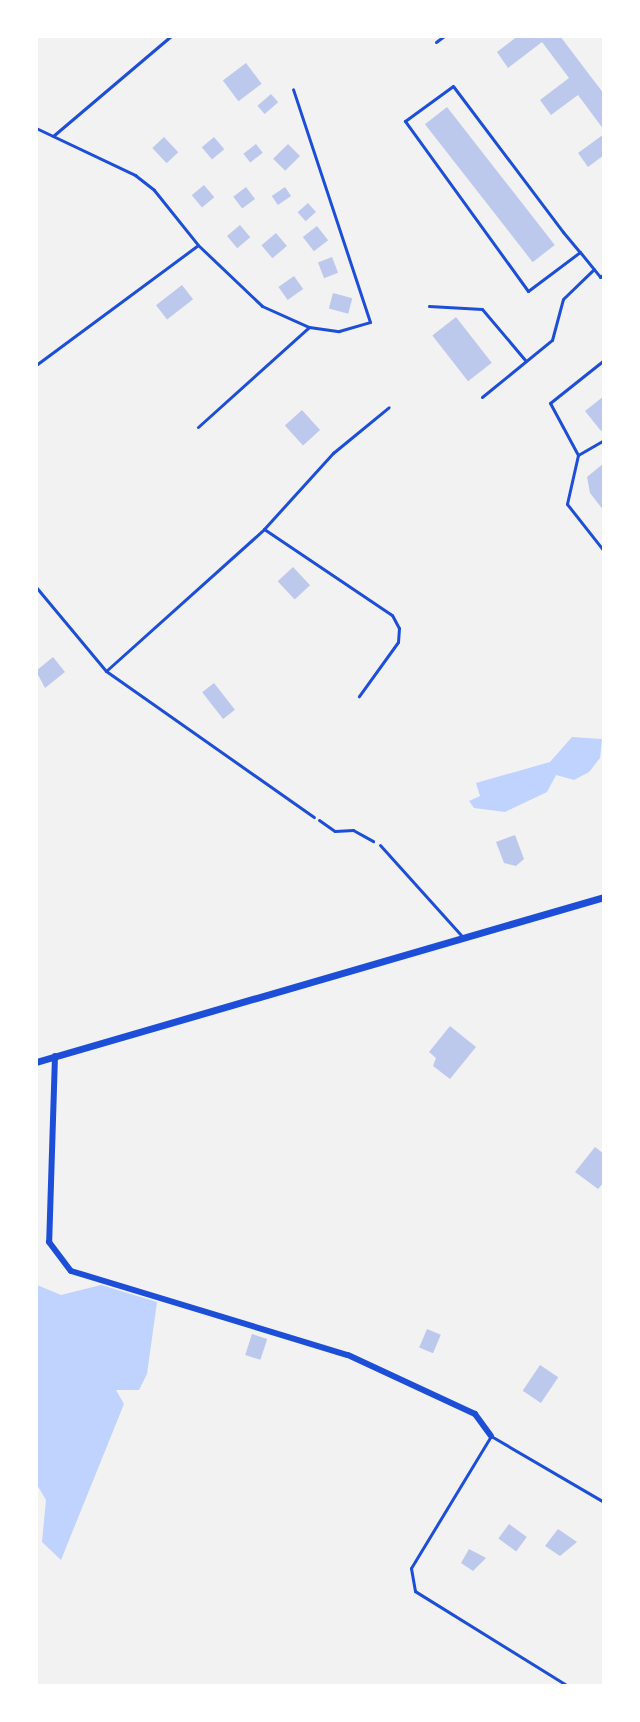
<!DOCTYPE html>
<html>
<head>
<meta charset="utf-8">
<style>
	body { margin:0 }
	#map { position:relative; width:640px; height:1722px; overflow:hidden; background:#f2f2f2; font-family:Ubuntu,sans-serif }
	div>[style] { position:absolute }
	.water>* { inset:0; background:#bfd3fe }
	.building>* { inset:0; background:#bdc9ec; transform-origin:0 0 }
	.path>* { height:3px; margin:-1.5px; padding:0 1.5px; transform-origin:1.5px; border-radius:1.5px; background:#1d4ed8 }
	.service>* { height:3px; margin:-1.5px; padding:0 1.5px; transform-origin:1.5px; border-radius:1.5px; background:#1d4ed8 }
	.minor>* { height:6px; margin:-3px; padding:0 3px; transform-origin:3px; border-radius:3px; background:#1d4ed8 }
	.tertiary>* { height:7px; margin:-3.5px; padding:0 3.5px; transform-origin:3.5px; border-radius:3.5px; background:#1d4ed8 }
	span { translate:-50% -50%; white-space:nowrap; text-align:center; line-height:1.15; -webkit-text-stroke:8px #fff; paint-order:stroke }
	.frame { position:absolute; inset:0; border:38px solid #fff; pointer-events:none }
</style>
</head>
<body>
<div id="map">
	<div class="water">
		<i style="clip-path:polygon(572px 737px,602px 739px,600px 758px,589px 772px,574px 780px,556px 775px,547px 792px,505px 812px,474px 808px,469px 801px,480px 796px,476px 783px,550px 762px)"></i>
		<i style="clip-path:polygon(37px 1285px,61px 1295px,101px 1285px,157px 1302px,147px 1374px,139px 1390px,116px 1390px,124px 1404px,61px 1560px,42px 1542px,46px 1500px,36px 1483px)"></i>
	</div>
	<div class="building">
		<i style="clip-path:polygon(518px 36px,560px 36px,604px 94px,604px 130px,578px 95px,551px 115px,540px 100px,569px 78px,542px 42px,508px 68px,497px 52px)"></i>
		<i style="left:246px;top:63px;width:26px;height:29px;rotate:53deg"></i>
		<i style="left:271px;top:94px;width:11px;height:18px;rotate:49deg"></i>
		<i style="left:447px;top:107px;width:175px;height:28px;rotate:52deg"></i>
		<i style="clip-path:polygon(604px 134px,604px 155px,588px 167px,578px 153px)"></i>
		<i style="left:164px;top:137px;width:21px;height:16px;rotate:47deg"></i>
		<i style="left:214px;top:137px;width:16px;height:16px;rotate:50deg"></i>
		<i style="left:256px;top:144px;width:11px;height:16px;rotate:52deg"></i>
		<i style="left:288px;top:144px;width:17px;height:21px;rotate:45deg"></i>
		<i style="left:204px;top:185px;width:16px;height:16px;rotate:50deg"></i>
		<i style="left:246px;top:187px;width:15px;height:16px;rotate:53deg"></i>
		<i style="left:285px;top:187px;width:11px;height:16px;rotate:56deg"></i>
		<i style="left:308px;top:203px;width:12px;height:14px;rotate:48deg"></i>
		<i style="left:240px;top:225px;width:16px;height:17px;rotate:50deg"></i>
		<i style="left:317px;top:226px;width:18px;height:18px;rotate:52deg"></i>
		<i style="left:276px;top:233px;width:17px;height:19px;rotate:50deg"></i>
		<i style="left:332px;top:257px;width:17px;height:15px;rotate:69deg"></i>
		<i style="left:294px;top:276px;width:16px;height:19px;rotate:55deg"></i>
		<i style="left:182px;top:285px;width:18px;height:33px;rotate:52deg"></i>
		<i style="left:333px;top:293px;width:20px;height:16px;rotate:15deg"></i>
		<i style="left:456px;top:317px;width:58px;height:30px;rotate:52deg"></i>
		<i style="clip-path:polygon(604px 396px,604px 429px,601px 431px,585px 411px)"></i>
		<i style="left:302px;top:410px;width:27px;height:23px;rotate:48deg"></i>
		<i style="clip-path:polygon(604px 463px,604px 511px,590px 493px,587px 477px)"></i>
		<i style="left:293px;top:567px;width:25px;height:21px;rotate:47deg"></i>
		<i style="clip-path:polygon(53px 657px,65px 672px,45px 688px,36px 671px)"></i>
		<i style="left:214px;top:683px;width:34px;height:15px;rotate:52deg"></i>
		<i style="clip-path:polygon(515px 835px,524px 859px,516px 866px,504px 863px,496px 842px)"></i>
		<i style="clip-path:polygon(450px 1026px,476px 1047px,450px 1079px,433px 1066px,436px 1058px,429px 1052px)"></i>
		<i style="clip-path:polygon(595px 1147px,604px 1154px,604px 1182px,598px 1189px,575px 1172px)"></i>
		<i style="left:427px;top:1329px;width:15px;height:20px;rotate:23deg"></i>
		<i style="left:252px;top:1334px;width:16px;height:22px;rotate:18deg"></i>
		<i style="left:540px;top:1365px;width:22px;height:31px;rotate:34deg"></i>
		<i style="left:509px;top:1524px;width:22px;height:18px;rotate:36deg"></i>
		<i style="clip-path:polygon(558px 1529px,577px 1542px,560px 1556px,545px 1546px)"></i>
		<i style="clip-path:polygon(469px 1549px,486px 1558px,473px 1571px,461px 1563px)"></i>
	</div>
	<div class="path">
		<i style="left:436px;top:42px;width:10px;rotate:-37deg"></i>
		<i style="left:319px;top:820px;width:19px;rotate:35deg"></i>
		<i style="left:335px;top:831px;width:18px;rotate:-3deg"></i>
		<i style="left:353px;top:830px;width:23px;rotate:29deg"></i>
	</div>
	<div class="service">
		<i style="left:36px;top:128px;width:110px;rotate:25.4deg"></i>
		<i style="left:135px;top:175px;width:24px;rotate:38deg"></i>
		<i style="left:154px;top:190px;width:70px;rotate:51.3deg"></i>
		<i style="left:198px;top:245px;width:88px;rotate:43.6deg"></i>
		<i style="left:262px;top:306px;width:51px;rotate:24.1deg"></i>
		<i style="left:309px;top:327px;width:30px;rotate:8deg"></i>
		<i style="left:339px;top:331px;width:32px;rotate:-16deg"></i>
		<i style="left:370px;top:322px;width:245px;rotate:-108.3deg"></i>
		<i style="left:53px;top:136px;width:155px;rotate:-40.3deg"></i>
		<i style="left:580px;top:252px;width:65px;rotate:143.1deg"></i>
		<i style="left:528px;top:291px;width:210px;rotate:-125.9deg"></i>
		<i style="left:405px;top:121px;width:59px;rotate:-36.1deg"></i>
		<i style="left:453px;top:86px;width:183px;rotate:53deg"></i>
		<i style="left:563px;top:232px;width:26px;rotate:50deg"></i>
		<i style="left:580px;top:252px;width:32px;rotate:51deg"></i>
		<i style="left:600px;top:277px;width:5px;rotate:-37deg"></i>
		<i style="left:429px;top:306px;width:53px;rotate:3.2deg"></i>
		<i style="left:482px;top:309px;width:68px;rotate:49.8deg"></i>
		<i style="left:36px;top:365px;width:200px;rotate:-36.5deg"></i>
		<i style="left:482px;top:397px;width:90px;rotate:-39.2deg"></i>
		<i style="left:552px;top:340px;width:42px;rotate:-75deg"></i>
		<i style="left:563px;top:299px;width:43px;rotate:-44.1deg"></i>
		<i style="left:198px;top:427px;width:149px;rotate:-42deg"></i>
		<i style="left:604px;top:440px;width:30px;rotate:150deg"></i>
		<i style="left:578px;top:455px;width:50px;rotate:102.7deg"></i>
		<i style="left:567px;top:504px;width:60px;rotate:51.8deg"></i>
		<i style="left:578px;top:455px;width:59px;rotate:-118.3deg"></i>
		<i style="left:550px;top:403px;width:69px;rotate:-38.5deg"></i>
		<i style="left:264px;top:529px;width:154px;rotate:33.9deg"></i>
		<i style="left:392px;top:615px;width:15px;rotate:62deg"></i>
		<i style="left:399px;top:628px;width:14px;rotate:94deg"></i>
		<i style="left:398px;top:642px;width:67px;rotate:125.8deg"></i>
		<i style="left:36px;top:587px;width:109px;rotate:50.2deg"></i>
		<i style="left:106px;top:671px;width:254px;rotate:35.1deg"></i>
		<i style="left:106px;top:671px;width:212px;rotate:-41.9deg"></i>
		<i style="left:264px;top:529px;width:103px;rotate:-47.8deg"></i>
		<i style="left:333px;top:453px;width:72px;rotate:-39.4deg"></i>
		<i style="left:380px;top:845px;width:121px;rotate:48deg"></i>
		<i style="left:568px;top:1686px;width:180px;rotate:-148.2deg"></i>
		<i style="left:415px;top:1591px;width:23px;rotate:-100deg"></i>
		<i style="left:411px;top:1568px;width:154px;rotate:-58.8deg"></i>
		<i style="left:491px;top:1436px;width:131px;rotate:30.3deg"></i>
	</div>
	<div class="minor">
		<i style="left:55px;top:1056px;width:186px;rotate:91.8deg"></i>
		<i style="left:49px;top:1242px;width:36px;rotate:53deg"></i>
		<i style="left:71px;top:1271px;width:289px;rotate:16.9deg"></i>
		<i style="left:348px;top:1355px;width:140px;rotate:24.9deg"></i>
		<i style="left:475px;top:1414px;width:27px;rotate:54deg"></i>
	</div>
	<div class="tertiary">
		<i style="left:36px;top:1062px;width:591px;rotate:-16.2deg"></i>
	</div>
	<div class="frame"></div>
</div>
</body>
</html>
